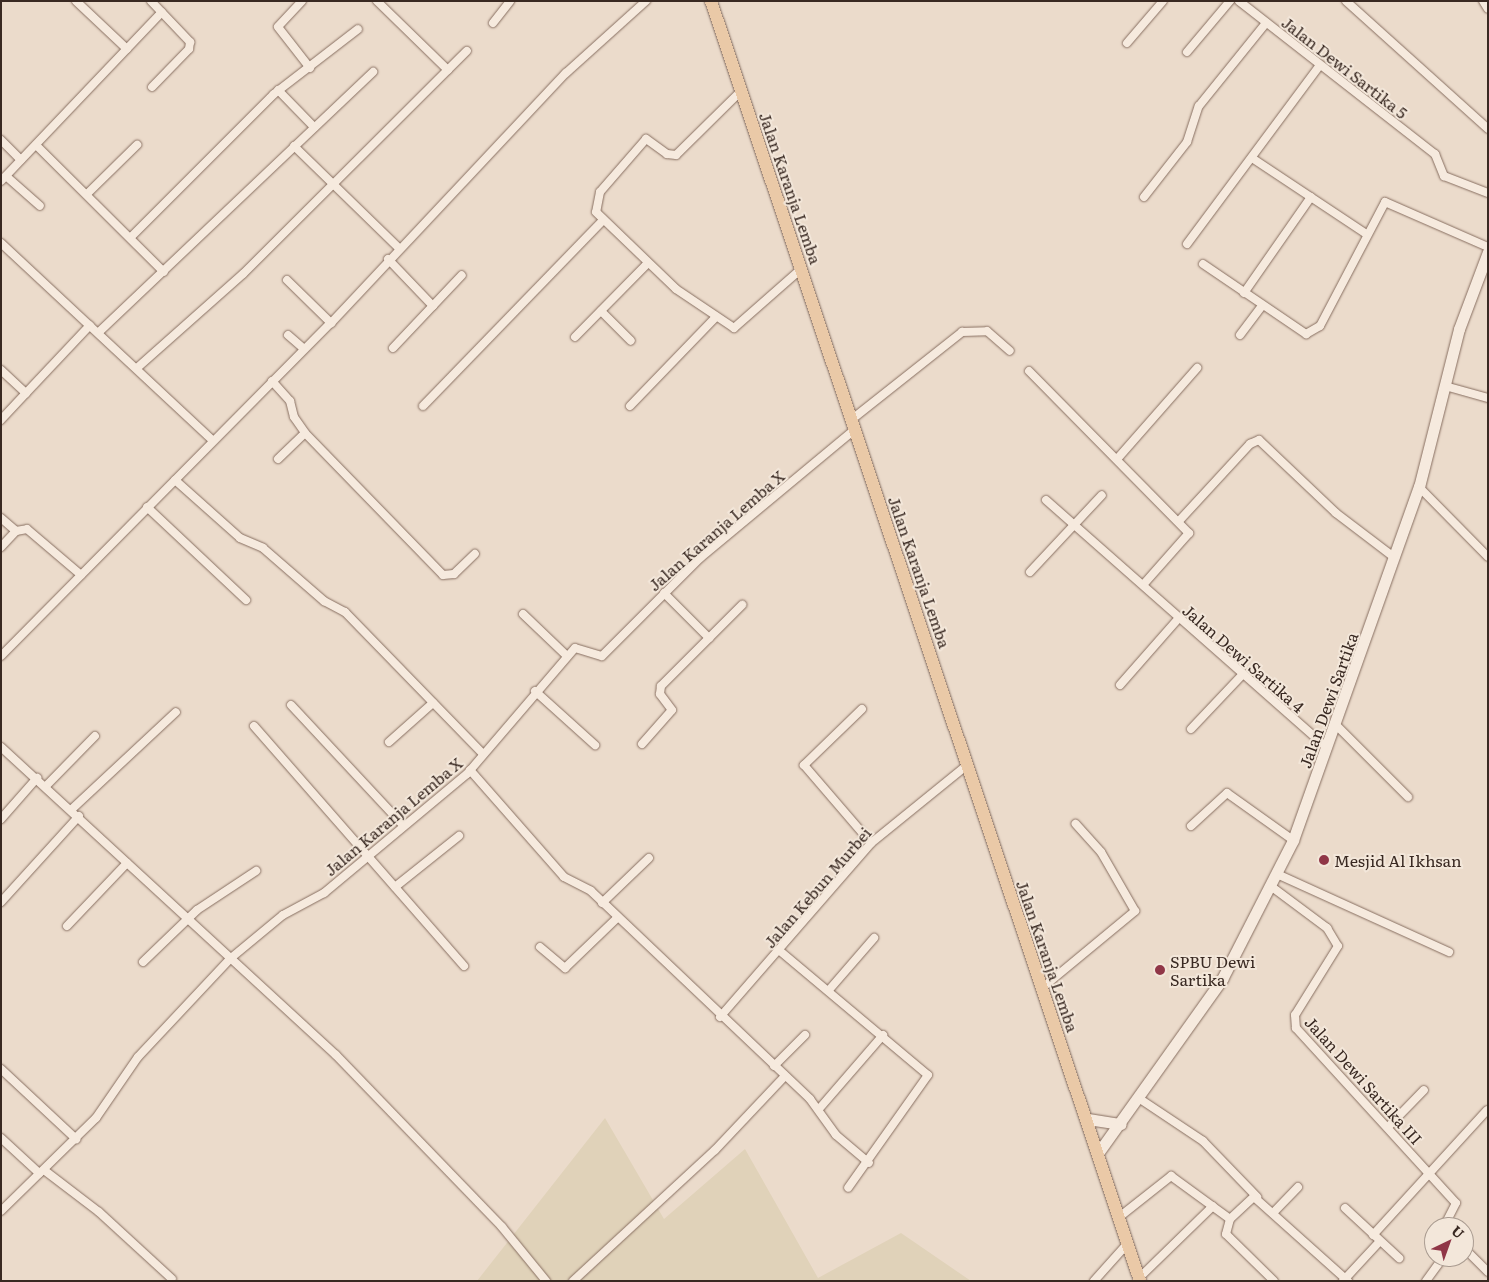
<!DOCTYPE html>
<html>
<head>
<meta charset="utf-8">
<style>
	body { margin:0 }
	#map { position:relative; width:1489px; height:1282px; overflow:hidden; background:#ebdbcb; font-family:Literata,serif }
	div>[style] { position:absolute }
	.farmland>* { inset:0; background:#e0d2b9 }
	.roads { filter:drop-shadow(0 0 1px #876e60) drop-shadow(0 0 1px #876e60) }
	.minor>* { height:8px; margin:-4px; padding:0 4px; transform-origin:4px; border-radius:4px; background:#f6eade }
	.secondary>* { height:11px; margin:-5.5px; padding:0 5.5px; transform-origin:5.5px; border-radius:5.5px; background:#f6eade }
	.primary>* { height:12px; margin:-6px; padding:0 6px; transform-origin:6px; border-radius:6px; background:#eac9a7 }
	.dots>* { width:14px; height:14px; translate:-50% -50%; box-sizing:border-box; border:2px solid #f3e7da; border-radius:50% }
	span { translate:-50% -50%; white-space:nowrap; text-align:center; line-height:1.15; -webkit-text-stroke:4px #f3e7da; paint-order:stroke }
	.street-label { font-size:16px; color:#392922 }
	.poi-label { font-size:16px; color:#392922 }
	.left { translate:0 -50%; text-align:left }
	.frame { position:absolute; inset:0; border:2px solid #392922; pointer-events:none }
	.north { position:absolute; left:1424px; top:1217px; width:50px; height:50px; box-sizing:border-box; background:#f3e7da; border:1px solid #a99b90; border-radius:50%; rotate:42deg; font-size:14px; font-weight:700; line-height:20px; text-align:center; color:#392922 }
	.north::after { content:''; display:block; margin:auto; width:18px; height:22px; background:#903647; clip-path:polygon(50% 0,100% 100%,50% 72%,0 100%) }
</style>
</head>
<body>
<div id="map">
	<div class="farmland">
		<i style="clip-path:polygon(605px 1118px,664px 1219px,745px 1149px,818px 1278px,901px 1233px,971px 1281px,477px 1281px)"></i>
	</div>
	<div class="roads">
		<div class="minor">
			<i style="left:76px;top:1px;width:70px;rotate:43.3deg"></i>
			<i style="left:151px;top:1px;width:57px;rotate:46.4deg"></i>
			<i style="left:190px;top:42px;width:7px;rotate:98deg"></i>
			<i style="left:189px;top:49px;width:53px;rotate:134.2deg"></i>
			<i style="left:302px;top:1px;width:35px;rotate:133deg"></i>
			<i style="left:278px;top:27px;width:52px;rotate:52deg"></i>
			<i style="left:377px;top:1px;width:99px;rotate:44.2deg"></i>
			<i style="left:1239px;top:1px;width:249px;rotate:38deg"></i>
			<i style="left:1435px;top:154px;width:24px;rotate:68deg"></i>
			<i style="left:1444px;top:176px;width:47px;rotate:21.1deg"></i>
			<i style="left:1346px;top:1px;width:191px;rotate:42deg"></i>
			<i style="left:1483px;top:1px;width:9px;rotate:58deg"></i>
			<i style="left:493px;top:23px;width:28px;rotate:-52deg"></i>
			<i style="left:1127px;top:43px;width:55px;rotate:-49.4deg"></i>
			<i style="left:1187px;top:52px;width:67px;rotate:-49.9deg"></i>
			<i style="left:278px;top:90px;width:52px;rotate:45.8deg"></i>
			<i style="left:741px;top:91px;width:91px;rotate:135.4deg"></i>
			<i style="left:676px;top:155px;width:9px;rotate:-174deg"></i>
			<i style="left:667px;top:154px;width:26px;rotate:-144deg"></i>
			<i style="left:646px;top:139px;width:70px;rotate:131deg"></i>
			<i style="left:600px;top:192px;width:20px;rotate:101deg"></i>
			<i style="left:596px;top:212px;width:111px;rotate:43.9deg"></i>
			<i style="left:676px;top:289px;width:70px;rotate:33.9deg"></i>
			<i style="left:734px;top:328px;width:89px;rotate:-41.4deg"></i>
			<i style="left:1px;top:140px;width:28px;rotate:45deg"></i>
			<i style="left:36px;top:145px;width:180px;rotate:44.8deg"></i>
			<i style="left:294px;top:146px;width:146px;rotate:44.2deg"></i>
			<i style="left:1252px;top:158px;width:136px;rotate:33.6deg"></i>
			<i style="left:6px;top:176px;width:45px;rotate:41.4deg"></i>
			<i style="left:1px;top:181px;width:233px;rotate:-46.4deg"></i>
			<i style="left:88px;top:193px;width:69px;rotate:-44.4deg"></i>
			<i style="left:1144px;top:197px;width:70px;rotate:-52deg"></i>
			<i style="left:1187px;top:142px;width:38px;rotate:-72deg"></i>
			<i style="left:1199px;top:106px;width:107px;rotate:-51.1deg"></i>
			<i style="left:131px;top:237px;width:202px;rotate:-45deg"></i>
			<i style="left:274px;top:94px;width:106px;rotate:-37.7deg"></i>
			<i style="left:1px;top:243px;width:289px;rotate:43deg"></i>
			<i style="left:1187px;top:244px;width:222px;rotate:-53.4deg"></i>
			<i style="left:388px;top:259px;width:65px;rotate:46.2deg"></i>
			<i style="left:1203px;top:264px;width:125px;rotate:34.2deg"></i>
			<i style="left:1306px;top:334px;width:16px;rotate:-30deg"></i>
			<i style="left:1320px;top:326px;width:140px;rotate:-62.3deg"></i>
			<i style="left:1385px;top:202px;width:112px;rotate:23.6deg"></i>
			<i style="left:287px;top:280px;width:62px;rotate:44.3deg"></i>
			<i style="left:1244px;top:293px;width:117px;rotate:-55.1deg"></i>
			<i style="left:601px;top:311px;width:42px;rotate:45deg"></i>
			<i style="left:99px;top:332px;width:378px;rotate:-43.5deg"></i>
			<i style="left:288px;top:335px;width:21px;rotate:41deg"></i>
			<i style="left:1240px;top:335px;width:36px;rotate:-53deg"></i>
			<i style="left:575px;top:337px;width:103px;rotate:-45.4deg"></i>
			<i style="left:393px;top:348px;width:100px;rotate:-46.6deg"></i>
			<i style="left:137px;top:368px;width:142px;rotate:-41.6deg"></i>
			<i style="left:243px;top:274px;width:316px;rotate:-44.9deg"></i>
			<i style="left:1px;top:370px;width:34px;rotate:43deg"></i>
			<i style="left:26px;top:393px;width:37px;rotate:133deg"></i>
			<i style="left:1029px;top:371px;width:228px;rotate:45.4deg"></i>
			<i style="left:1189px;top:533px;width:69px;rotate:131.5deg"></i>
			<i style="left:272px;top:381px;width:27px;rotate:48deg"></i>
			<i style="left:290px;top:401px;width:16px;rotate:76deg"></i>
			<i style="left:294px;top:417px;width:19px;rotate:55deg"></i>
			<i style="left:305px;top:433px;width:198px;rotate:45.8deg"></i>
			<i style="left:443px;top:575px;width:11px;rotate:-5deg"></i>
			<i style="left:454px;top:574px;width:29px;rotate:-44deg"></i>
			<i style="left:1445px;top:386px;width:45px;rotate:15.6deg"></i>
			<i style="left:26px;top:393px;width:93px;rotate:-46.7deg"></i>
			<i style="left:423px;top:406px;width:259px;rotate:-45.9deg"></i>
			<i style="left:630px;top:406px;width:124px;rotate:-46deg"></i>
			<i style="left:851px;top:420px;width:142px;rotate:-38.4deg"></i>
			<i style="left:962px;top:332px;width:25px;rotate:-2deg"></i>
			<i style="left:987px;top:331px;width:30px;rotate:41deg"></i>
			<i style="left:1118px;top:458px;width:120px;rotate:-48.7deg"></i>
			<i style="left:278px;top:459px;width:37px;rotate:-44deg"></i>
			<i style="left:175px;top:480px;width:87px;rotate:41.7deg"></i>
			<i style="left:240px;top:538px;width:25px;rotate:23deg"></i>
			<i style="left:263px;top:548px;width:81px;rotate:41deg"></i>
			<i style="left:324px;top:601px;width:24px;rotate:28deg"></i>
			<i style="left:345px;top:612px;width:197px;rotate:45.8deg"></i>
			<i style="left:1419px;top:487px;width:98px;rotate:45.4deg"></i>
			<i style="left:1046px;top:500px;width:375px;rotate:41.4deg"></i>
			<i style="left:147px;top:507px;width:136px;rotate:43.2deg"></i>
			<i style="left:1px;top:518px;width:20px;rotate:41deg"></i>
			<i style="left:16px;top:531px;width:11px;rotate:-10deg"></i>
			<i style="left:27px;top:529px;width:71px;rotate:40.4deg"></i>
			<i style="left:1179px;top:521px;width:105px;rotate:-47.3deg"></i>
			<i style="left:1250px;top:444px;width:10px;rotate:-24deg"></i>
			<i style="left:1259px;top:440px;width:106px;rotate:43.5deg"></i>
			<i style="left:1336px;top:513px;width:74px;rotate:37.3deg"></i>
			<i style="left:1px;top:547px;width:22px;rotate:-47deg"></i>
			<i style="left:1030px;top:572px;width:105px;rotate:-46.9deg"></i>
			<i style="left:664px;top:593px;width:64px;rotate:45deg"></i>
			<i style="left:523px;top:614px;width:61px;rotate:43.7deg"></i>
			<i style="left:1px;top:656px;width:469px;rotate:-45.3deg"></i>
			<i style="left:331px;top:323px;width:343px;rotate:-46.8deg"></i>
			<i style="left:566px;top:73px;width:108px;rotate:-42deg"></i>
			<i style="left:1120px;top:685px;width:88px;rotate:-48.7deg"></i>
			<i style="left:535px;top:691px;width:81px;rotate:42deg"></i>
			<i style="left:291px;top:705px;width:163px;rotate:47deg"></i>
			<i style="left:862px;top:709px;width:81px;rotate:136deg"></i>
			<i style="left:804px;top:765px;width:103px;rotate:49.3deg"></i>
			<i style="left:1336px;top:725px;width:102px;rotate:45deg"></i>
			<i style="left:254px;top:726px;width:319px;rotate:48.8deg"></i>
			<i style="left:1191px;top:729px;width:74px;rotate:-46.6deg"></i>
			<i style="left:389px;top:742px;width:59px;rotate:-41.6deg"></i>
			<i style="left:642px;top:744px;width:45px;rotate:-48.6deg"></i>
			<i style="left:672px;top:710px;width:20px;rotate:-127deg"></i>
			<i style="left:660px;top:694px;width:8px;rotate:-83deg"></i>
			<i style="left:661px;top:686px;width:115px;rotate:-45deg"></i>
			<i style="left:1px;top:747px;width:455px;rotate:42.6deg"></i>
			<i style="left:336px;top:1055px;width:239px;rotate:46deg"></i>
			<i style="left:502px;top:1227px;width:70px;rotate:50.8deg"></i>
			<i style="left:470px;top:770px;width:142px;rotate:48.7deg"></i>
			<i style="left:564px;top:877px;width:30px;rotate:27deg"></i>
			<i style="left:591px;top:891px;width:302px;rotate:43.5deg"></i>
			<i style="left:810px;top:1099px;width:44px;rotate:54.2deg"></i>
			<i style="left:836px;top:1135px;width:43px;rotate:40.3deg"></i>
			<i style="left:46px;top:786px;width:70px;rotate:-45.6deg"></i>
			<i style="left:72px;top:809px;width:142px;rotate:-43deg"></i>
			<i style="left:1px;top:819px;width:55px;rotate:-48.7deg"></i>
			<i style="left:1191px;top:826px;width:49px;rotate:-42.5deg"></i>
			<i style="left:1227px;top:793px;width:81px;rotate:35.5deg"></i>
			<i style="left:1277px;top:874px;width:189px;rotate:24.4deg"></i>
			<i style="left:395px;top:887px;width:82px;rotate:-38.6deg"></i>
			<i style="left:1272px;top:887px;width:69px;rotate:36.7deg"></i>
			<i style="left:1327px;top:928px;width:21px;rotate:59deg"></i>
			<i style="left:1338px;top:946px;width:81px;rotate:121.9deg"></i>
			<i style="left:1295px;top:1015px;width:13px;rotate:86deg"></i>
			<i style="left:1296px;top:1028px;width:237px;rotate:47.6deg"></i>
			<i style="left:1456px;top:1203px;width:27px;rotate:117deg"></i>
			<i style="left:1px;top:902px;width:116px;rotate:-47.8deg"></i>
			<i style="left:602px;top:903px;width:65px;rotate:-43.8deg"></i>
			<i style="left:67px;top:926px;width:87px;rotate:-46.4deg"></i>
			<i style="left:540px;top:947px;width:33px;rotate:40deg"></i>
			<i style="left:565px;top:968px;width:71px;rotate:-43.9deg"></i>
			<i style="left:780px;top:951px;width:193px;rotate:40deg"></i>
			<i style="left:928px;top:1075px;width:138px;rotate:125.3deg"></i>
			<i style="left:143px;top:962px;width:75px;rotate:-43.9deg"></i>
			<i style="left:197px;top:910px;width:71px;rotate:-33.5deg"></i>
			<i style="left:1042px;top:988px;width:121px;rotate:-39.6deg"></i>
			<i style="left:1135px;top:911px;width:68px;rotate:-120deg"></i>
			<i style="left:1101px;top:852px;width:38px;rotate:-132deg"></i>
			<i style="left:829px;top:990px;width:69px;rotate:-49.1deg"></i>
			<i style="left:720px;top:1017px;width:230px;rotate:-49deg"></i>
			<i style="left:871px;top:843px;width:122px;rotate:-39deg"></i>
			<i style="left:774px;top:1066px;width:44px;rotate:-45deg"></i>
			<i style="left:1px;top:1069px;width:103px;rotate:43deg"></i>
			<i style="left:1140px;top:1099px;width:76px;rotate:33.7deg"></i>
			<i style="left:1203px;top:1141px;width:78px;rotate:46deg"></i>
			<i style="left:819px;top:1109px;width:98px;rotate:-49.1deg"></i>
			<i style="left:1389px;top:1126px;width:50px;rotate:-45.8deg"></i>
			<i style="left:1px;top:1138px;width:52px;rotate:42.6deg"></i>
			<i style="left:44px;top:1170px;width:69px;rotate:37.4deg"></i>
			<i style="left:99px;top:1212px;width:99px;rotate:42.5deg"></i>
			<i style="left:1345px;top:1208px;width:74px;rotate:42.8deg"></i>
			<i style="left:1px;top:1211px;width:133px;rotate:-44.4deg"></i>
			<i style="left:96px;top:1118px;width:74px;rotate:-55.5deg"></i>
			<i style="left:138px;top:1057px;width:136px;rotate:-46.8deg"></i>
			<i style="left:231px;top:958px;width:67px;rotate:-39.6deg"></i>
			<i style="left:283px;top:915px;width:47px;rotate:-28.2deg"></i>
			<i style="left:324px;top:893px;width:186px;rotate:-39.8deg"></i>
			<i style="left:467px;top:774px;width:166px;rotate:-49.4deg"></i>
			<i style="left:575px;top:648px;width:28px;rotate:17deg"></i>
			<i style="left:602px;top:656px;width:139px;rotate:-45deg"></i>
			<i style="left:700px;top:558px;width:200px;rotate:-39.7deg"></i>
			<i style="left:1273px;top:1213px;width:36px;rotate:-46deg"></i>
			<i style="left:1118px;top:1218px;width:68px;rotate:-38.4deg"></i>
			<i style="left:1171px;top:1176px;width:73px;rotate:36.1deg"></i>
			<i style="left:1373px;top:1235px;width:169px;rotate:-47.6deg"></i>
			<i style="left:1464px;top:1248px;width:34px;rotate:45deg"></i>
			<i style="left:1139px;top:1278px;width:103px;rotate:-44.2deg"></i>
			<i style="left:573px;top:1281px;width:193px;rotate:-42.7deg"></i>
			<i style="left:715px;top:1150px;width:102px;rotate:-46.6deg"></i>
			<i style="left:1094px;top:1281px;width:51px;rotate:-48.2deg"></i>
			<i style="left:1274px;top:1281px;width:67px;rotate:-135.6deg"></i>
			<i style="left:1226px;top:1234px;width:16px;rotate:-75deg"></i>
			<i style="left:1230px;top:1219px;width:33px;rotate:-43deg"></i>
			<i style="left:1254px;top:1197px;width:126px;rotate:41.8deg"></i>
			<i style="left:1343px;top:1281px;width:54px;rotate:-47.2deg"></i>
			<i style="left:1426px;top:1281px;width:24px;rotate:-54deg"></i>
		</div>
		<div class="secondary">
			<i style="left:1088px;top:1119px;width:33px;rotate:9deg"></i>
			<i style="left:1098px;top:1153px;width:214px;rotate:-54.5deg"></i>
			<i style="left:1222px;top:979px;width:156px;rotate:-62.9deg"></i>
			<i style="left:1293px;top:840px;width:375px;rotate:-70.4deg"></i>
			<i style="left:1419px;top:487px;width:163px;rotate:-75.8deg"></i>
			<i style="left:1459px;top:329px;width:82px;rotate:-69.4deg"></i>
		</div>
		<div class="primary">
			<i style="left:711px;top:1px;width:1350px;rotate:71.47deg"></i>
		</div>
	</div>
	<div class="dots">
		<i style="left:1324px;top:860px;background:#903647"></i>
		<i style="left:1160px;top:970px;background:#903647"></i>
	</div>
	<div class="street-label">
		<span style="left:1345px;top:67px;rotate:38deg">Jalan Dewi Sartika 5</span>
		<span style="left:791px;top:188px;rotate:71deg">Jalan Karanja Lemba</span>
		<span style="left:716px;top:530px;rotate:-41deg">Jalan Karanja Lemba X</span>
		<span style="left:920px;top:572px;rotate:71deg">Jalan Karanja Lemba</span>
		<span style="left:1244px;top:658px;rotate:41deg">Jalan Dewi Sartika 4</span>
		<span style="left:1328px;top:700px;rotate:-70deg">Jalan Dewi Sartika</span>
		<span style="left:393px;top:816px;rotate:-40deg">Jalan Karanja Lemba X</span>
		<span style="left:817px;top:887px;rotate:-49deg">Jalan Kebun Murbei</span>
		<span style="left:1048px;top:956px;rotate:71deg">Jalan Karanja Lemba</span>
		<span style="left:1364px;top:1080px;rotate:48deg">Jalan Dewi Sartika III</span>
	</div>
	<div class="poi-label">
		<span class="left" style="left:1334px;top:860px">Mesjid Al Ikhsan</span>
		<span class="left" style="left:1170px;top:970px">SPBU Dewi<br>Sartika</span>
	</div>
	<div class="frame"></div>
	<div class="north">U</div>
</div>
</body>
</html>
